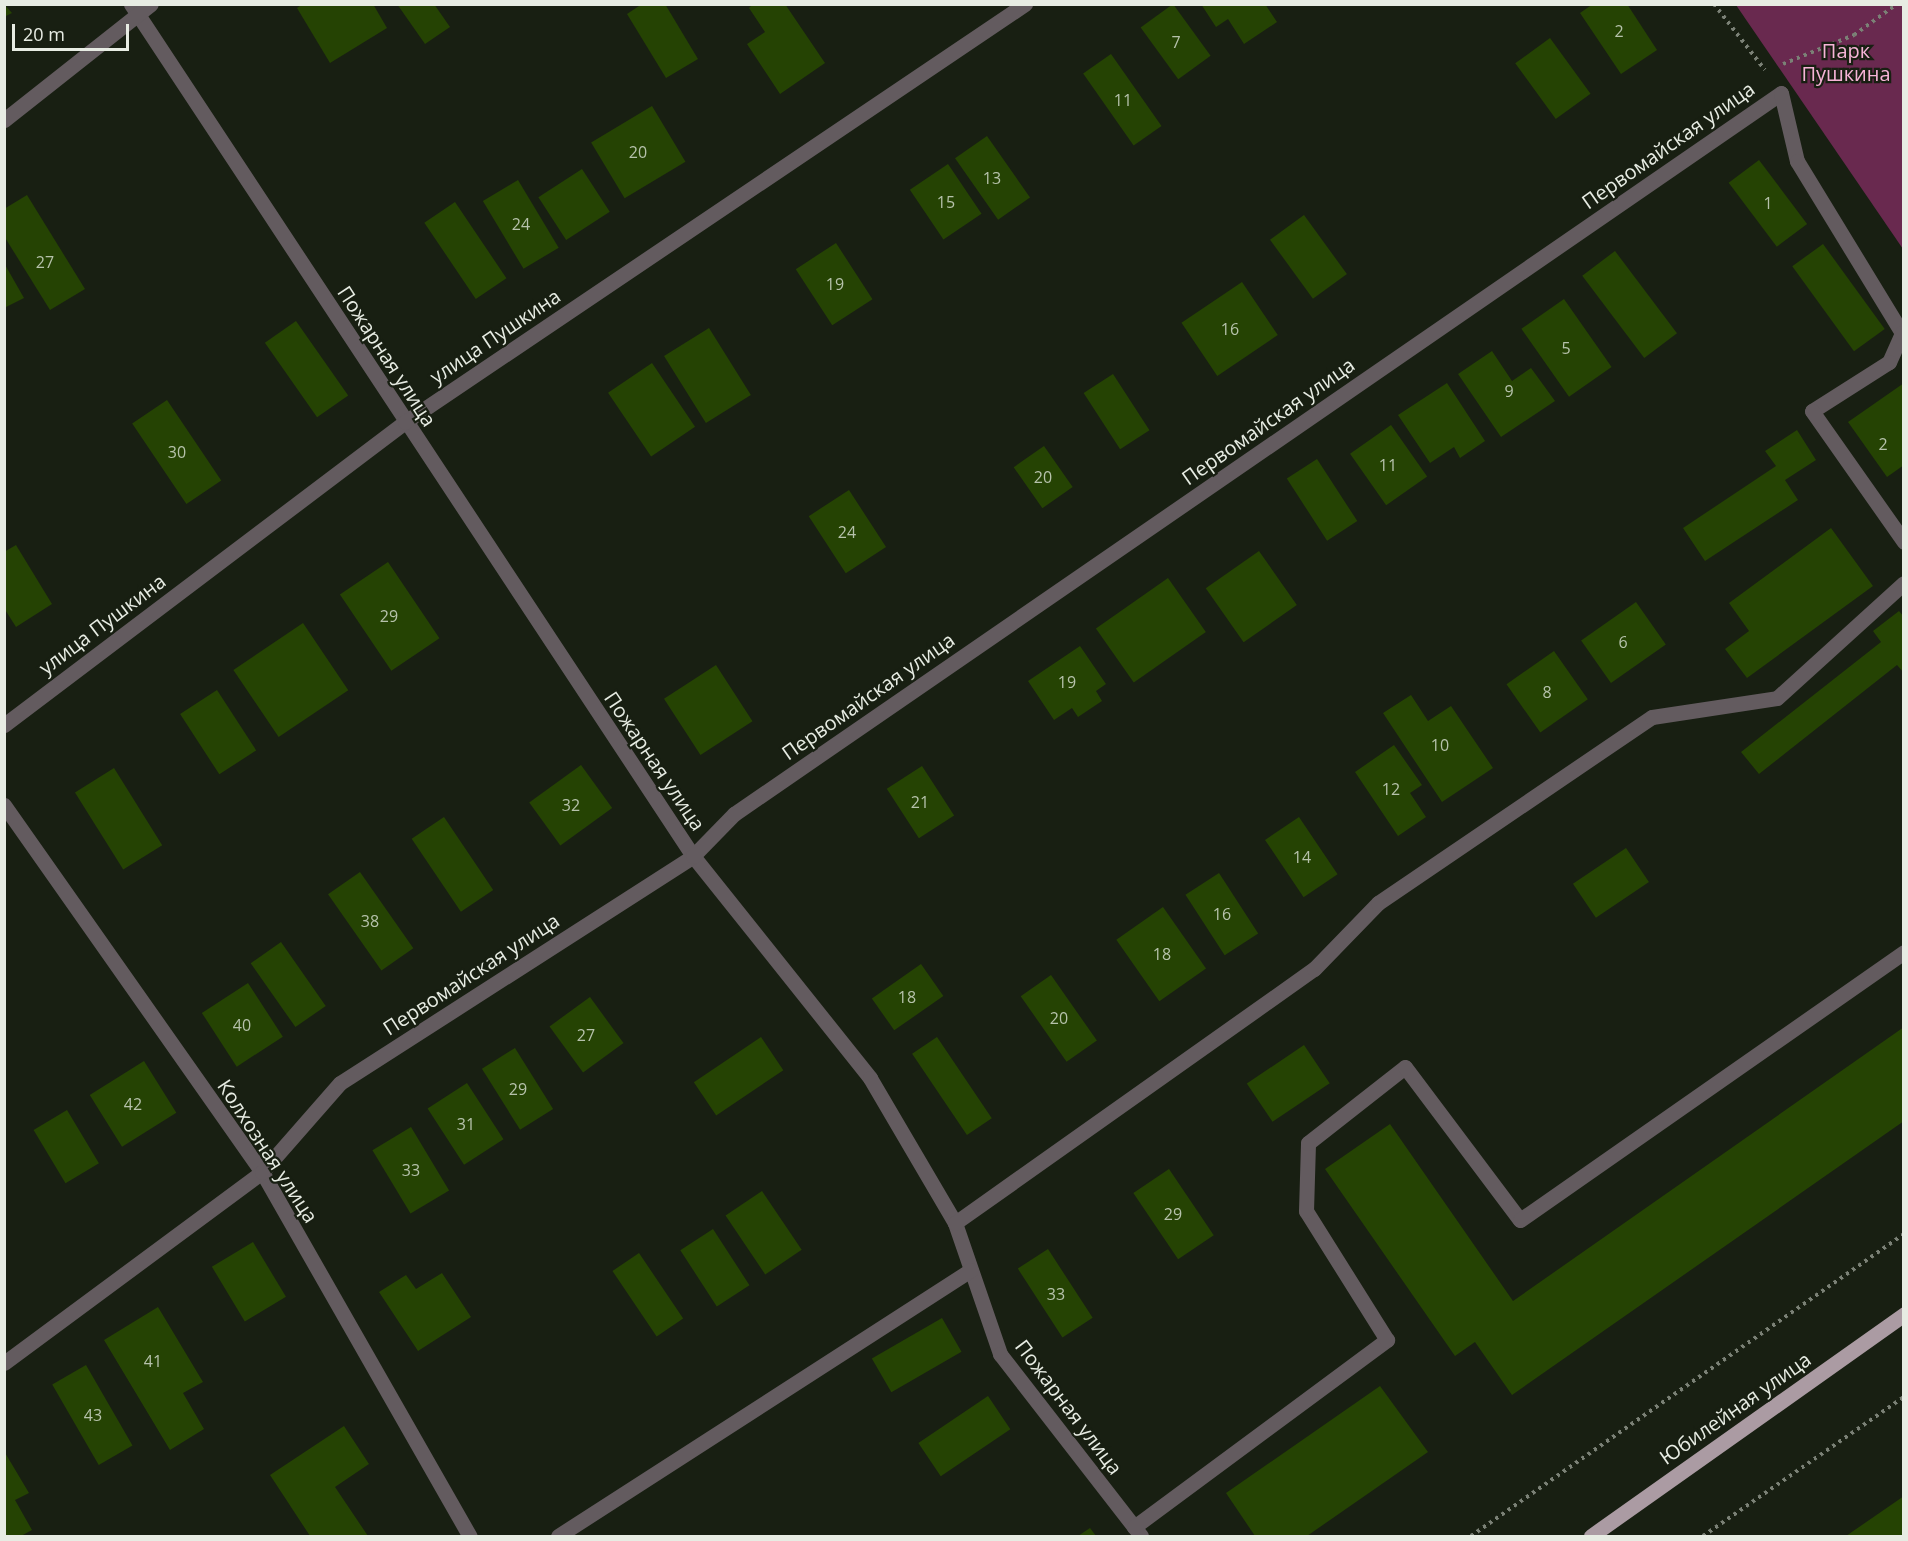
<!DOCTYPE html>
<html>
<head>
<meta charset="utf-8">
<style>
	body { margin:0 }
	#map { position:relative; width:1908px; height:1541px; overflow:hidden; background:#181f12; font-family:"Open Sans",sans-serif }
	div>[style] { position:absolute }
	.green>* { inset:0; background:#69294f }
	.building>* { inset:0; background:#254303; transform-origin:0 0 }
	.path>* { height:4px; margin-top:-2px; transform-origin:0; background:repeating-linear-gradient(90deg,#7b8176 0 3px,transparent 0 7.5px) }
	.minor>* { height:15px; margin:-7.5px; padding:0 7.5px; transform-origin:7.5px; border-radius:7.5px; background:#635b5f }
	.major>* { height:15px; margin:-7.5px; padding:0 7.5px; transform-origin:7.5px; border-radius:7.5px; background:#ab9ba3 }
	span { translate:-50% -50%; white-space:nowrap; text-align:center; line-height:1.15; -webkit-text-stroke:4.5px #181f12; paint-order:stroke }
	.number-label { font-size:16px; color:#b6c2ab }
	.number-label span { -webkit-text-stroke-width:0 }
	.park-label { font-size:20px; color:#f6b4d7 }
	.street-label { font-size:20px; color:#e7ece3 }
	.frame { position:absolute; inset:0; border:6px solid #e7ece3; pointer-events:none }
	.scale { position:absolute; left:12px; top:24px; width:117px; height:27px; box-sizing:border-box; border:3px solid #e7ece3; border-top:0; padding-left:8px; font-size:18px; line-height:21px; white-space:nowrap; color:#e7ece3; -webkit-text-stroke:4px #181f12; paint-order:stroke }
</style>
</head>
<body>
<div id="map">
	<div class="green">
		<i style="clip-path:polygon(1736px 5px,1903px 5px,1903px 249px)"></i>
	</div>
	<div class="building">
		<i style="clip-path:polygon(4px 4px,12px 13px,4px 17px)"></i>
		<i style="clip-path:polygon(303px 4px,373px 4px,387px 28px,330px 63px,297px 8px)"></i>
		<i style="clip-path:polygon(397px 4px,434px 4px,450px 27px,425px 44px)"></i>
		<i style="clip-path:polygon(642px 4px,665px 4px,698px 59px,666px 78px,627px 14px)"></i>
		<i style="clip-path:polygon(753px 4px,785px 4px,825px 63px,780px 94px,747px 44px,765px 32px,749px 8px)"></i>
		<i style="left:1173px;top:4px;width:64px;height:40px;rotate:54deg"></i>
		<i style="clip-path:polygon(1201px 4px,1265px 4px,1277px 22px,1244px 44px,1228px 19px,1216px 27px)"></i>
		<i style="clip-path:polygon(1593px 4px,1627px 4px,1657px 50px,1621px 74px,1580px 13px)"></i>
		<i style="left:1550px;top:38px;width:69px;height:43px;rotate:54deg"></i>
		<i style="left:1111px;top:54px;width:88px;height:34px;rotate:55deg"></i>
		<i style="left:652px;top:106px;width:65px;height:71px;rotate:59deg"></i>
		<i style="left:987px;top:136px;width:75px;height:39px;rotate:55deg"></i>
		<i style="left:1759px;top:160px;width:80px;height:38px;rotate:53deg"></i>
		<i style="left:948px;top:164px;width:60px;height:46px;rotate:56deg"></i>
		<i style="left:582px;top:169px;width:51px;height:52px;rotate:57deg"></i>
		<i style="left:518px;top:180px;width:79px;height:41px;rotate:59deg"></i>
		<i style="clip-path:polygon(27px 195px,85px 289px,50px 310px,4px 236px,4px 209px)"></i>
		<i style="left:455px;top:202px;width:92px;height:37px;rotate:56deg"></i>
		<i style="left:1304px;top:215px;width:73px;height:42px;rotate:54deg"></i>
		<i style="left:836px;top:243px;width:67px;height:48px;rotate:57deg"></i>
		<i style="left:1823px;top:244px;width:105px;height:38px;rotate:54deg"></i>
		<i style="left:1615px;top:251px;width:103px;height:41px;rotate:53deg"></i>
		<i style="clip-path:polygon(4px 263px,24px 298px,4px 308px)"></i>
		<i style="left:1242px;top:282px;width:64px;height:73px;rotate:56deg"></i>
		<i style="left:1564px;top:299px;width:83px;height:52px;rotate:55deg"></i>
		<i style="left:296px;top:321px;width:91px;height:38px;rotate:55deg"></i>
		<i style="left:709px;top:328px;width:79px;height:53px;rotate:58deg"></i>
		<i style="clip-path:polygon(1492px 351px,1512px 381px,1531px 368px,1555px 401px,1501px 437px,1458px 374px)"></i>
		<i style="left:652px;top:363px;width:77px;height:53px;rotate:56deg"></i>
		<i style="left:1113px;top:374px;width:67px;height:35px;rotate:57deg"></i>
		<i style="clip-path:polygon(1447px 383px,1485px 441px,1460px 458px,1454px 447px,1430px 463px,1398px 415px)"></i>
		<i style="clip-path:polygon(1904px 383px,1904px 465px,1887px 477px,1848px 422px)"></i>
		<i style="left:167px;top:400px;width:97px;height:42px;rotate:56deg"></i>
		<i style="left:1391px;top:425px;width:63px;height:50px;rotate:55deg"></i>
		<i style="clip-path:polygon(1797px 430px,1816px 460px,1785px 480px,1798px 500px,1705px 561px,1683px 528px,1776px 466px,1765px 451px)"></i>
		<i style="left:1044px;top:446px;width:50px;height:37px;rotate:55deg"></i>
		<i style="left:1317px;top:459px;width:74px;height:36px;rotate:57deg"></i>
		<i style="left:849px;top:490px;width:68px;height:48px;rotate:57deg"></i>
		<i style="clip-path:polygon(1831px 528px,1873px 586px,1747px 678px,1725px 649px,1749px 631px,1729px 603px)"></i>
		<i style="clip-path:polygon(16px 545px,52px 604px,16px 627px,4px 608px,4px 552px)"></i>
		<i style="left:1259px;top:551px;width:66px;height:65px;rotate:55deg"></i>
		<i style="left:388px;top:562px;width:92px;height:58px;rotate:56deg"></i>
		<i style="left:1168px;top:578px;width:66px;height:88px;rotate:55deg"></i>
		<i style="left:1636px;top:602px;width:52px;height:67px;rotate:55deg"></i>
		<i style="clip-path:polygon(1899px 611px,1904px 617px,1904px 673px,1897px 665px,1759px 774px,1741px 752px,1881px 642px,1873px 631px)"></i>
		<i style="left:303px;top:623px;width:81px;height:84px;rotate:56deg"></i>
		<i style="clip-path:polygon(1080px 646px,1106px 684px,1096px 691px,1102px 701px,1078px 717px,1072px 708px,1054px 720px,1028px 681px)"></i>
		<i style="left:1554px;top:651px;width:59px;height:58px;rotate:55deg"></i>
		<i style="left:716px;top:665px;width:67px;height:62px;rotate:57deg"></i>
		<i style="left:217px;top:690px;width:72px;height:44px;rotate:57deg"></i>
		<i style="clip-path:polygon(1411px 695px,1428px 721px,1451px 706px,1493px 768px,1442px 802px,1383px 713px)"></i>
		<i style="clip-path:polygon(1394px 745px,1422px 785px,1410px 793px,1426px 817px,1398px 836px,1355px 772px)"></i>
		<i style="left:581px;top:765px;width:53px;height:64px;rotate:54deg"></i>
		<i style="left:922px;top:766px;width:59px;height:42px;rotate:57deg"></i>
		<i style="left:114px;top:768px;width:91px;height:46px;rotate:58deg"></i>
		<i style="left:444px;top:817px;width:88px;height:39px;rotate:56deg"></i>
		<i style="left:1299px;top:817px;width:69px;height:41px;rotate:56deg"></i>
		<i style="left:1626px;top:848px;width:41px;height:64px;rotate:56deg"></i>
		<i style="left:360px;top:872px;width:93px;height:39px;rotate:55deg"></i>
		<i style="left:1219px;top:873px;width:72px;height:40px;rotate:57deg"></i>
		<i style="left:1163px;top:907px;width:75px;height:57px;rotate:55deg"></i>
		<i style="left:281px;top:942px;width:78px;height:37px;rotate:55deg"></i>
		<i style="left:921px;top:964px;width:39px;height:60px;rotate:55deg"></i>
		<i style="left:1051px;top:975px;width:80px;height:37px;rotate:55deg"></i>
		<i style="left:248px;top:983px;width:64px;height:55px;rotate:57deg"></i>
		<i style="left:590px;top:997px;width:57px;height:50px;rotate:54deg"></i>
		<i style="clip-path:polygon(1904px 1027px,1904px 1121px,1512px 1395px,1475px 1342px,1455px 1356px,1325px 1169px,1390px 1124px,1513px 1301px)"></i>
		<i style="left:761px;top:1037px;width:40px;height:81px;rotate:56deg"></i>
		<i style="left:937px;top:1037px;width:98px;height:30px;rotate:56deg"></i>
		<i style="left:1304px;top:1045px;width:46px;height:69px;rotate:56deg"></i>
		<i style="left:515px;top:1048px;width:72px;height:39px;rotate:58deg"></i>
		<i style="left:144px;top:1061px;width:61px;height:64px;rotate:58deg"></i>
		<i style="left:467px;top:1083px;width:67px;height:47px;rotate:57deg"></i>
		<i style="left:67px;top:1110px;width:62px;height:39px;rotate:59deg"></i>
		<i style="left:411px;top:1127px;width:74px;height:45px;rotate:59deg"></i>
		<i style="left:1169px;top:1169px;width:80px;height:43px;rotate:56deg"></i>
		<i style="left:762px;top:1191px;width:71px;height:44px;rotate:56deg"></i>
		<i style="left:713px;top:1229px;width:67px;height:39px;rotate:57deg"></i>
		<i style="left:253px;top:1242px;width:64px;height:48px;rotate:59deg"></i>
		<i style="left:1048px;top:1249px;width:82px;height:36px;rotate:57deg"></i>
		<i style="left:639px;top:1253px;width:79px;height:32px;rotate:56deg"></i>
		<i style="clip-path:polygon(442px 1273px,471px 1317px,418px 1351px,379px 1292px,406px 1275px,416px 1289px)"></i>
		<i style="clip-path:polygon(158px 1307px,203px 1382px,183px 1393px,204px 1429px,170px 1450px,104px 1340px)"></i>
		<i style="left:942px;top:1318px;width:39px;height:81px;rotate:60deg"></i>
		<i style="left:86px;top:1365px;width:93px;height:39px;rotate:60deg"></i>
		<i style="clip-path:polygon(1380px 1386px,1428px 1452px,1307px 1536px,1255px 1536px,1226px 1493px)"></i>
		<i style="left:988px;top:1396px;width:40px;height:84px;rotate:56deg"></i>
		<i style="clip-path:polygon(344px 1426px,369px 1464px,335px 1487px,368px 1536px,310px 1536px,270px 1475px)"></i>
		<i style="clip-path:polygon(4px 1451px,29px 1493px,15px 1500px,32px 1530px,21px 1536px,4px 1536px)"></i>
		<i style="clip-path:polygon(1904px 1496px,1904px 1536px,1846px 1536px)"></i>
		<i style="clip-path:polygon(1090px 1528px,1096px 1536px,1078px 1536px)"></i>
	</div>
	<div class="path">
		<i style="left:1714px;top:4px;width:83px;rotate:52.3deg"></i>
		<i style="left:1783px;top:64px;width:77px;rotate:-22.2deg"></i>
		<i style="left:1854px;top:35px;width:53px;rotate:-35.8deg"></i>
		<i style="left:1471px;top:1536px;width:528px;rotate:-34.89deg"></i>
		<i style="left:1703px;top:1536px;width:244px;rotate:-34.7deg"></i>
	</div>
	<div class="minor">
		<i style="left:131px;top:4px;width:1021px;rotate:56.59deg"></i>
		<i style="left:693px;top:856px;width:284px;rotate:51.4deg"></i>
		<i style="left:870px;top:1078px;width:168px;rotate:59.6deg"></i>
		<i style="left:955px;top:1223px;width:139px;rotate:71deg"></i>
		<i style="left:1000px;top:1354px;width:230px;rotate:52.2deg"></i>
		<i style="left:4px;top:120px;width:187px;rotate:-38.3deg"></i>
		<i style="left:4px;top:725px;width:503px;rotate:-37.08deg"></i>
		<i style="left:405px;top:422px;width:748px;rotate:-33.99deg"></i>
		<i style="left:4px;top:805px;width:449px;rotate:54.9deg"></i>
		<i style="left:262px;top:1172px;width:419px;rotate:60.3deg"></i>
		<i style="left:955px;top:1223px;width:440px;rotate:-35.3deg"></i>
		<i style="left:1314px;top:969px;width:92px;rotate:-45.9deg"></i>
		<i style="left:1378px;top:903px;width:331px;rotate:-34.2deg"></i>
		<i style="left:1652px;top:717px;width:126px;rotate:-8.6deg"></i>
		<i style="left:1777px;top:698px;width:171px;rotate:-42.2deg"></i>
		<i style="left:4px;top:1363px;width:321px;rotate:-36.5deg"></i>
		<i style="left:262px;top:1172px;width:118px;rotate:-48.8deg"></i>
		<i style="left:340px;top:1083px;width:420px;rotate:-32.7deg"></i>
		<i style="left:693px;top:856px;width:59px;rotate:-45.7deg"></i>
		<i style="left:734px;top:814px;width:1271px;rotate:-34.55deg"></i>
		<i style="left:1781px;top:93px;width:70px;rotate:76.8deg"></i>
		<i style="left:1797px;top:161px;width:202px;rotate:58.6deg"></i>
		<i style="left:1902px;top:333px;width:32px;rotate:114deg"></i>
		<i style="left:1889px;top:362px;width:91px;rotate:147.5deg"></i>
		<i style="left:1812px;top:411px;width:160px;rotate:54.9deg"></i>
		<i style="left:1134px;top:1527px;width:315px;rotate:-36.5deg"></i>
		<i style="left:1387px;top:1340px;width:152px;rotate:-122.1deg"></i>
		<i style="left:1306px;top:1211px;width:68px;rotate:-88.3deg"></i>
		<i style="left:1308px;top:1143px;width:123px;rotate:-38.1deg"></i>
		<i style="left:1405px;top:1067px;width:191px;rotate:53.1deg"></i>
		<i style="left:1520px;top:1220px;width:468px;rotate:-34.9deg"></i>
		<i style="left:558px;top:1536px;width:491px;rotate:-32.8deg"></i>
	</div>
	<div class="major">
		<i style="left:1591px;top:1536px;width:384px;rotate:-35.3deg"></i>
	</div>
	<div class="number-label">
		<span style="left:1619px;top:31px">2</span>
		<span style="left:1176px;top:42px">7</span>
		<span style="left:1123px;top:100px">11</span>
		<span style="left:638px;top:152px">20</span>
		<span style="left:992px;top:178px">13</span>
		<span style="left:946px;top:202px">15</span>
		<span style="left:1768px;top:203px">1</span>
		<span style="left:521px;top:224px">24</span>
		<span style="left:45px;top:262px">27</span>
		<span style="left:835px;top:284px">19</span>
		<span style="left:1230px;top:329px">16</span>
		<span style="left:1566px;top:348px">5</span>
		<span style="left:1509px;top:391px">9</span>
		<span style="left:1883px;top:444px">2</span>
		<span style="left:177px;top:452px">30</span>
		<span style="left:1388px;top:465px">11</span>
		<span style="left:1043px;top:477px">20</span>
		<span style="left:847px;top:532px">24</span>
		<span style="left:389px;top:616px">29</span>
		<span style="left:1623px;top:642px">6</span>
		<span style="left:1067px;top:682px">19</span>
		<span style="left:1547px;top:692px">8</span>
		<span style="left:1440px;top:745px">10</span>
		<span style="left:1391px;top:789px">12</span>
		<span style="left:920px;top:802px">21</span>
		<span style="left:571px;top:805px">32</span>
		<span style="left:1302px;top:857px">14</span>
		<span style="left:1222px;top:914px">16</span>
		<span style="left:370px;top:921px">38</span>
		<span style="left:1162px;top:954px">18</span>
		<span style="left:907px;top:997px">18</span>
		<span style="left:1059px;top:1018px">20</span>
		<span style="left:242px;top:1025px">40</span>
		<span style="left:586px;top:1035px">27</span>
		<span style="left:518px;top:1089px">29</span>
		<span style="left:133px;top:1104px">42</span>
		<span style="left:466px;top:1124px">31</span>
		<span style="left:411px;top:1170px">33</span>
		<span style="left:1173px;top:1214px">29</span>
		<span style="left:1056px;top:1294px">33</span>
		<span style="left:153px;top:1361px">41</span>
		<span style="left:93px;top:1415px">43</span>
	</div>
	<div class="park-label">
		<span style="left:1846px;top:62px">Парк<br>Пушкина</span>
	</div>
	<div class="street-label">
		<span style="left:1668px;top:145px;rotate:-35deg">Первомайская улица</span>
		<span style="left:495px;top:336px;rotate:-34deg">улица Пушкина</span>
		<span style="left:387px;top:356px;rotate:57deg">Пожарная улица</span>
		<span style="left:1268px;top:421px;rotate:-35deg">Первомайская улица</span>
		<span style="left:102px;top:624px;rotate:-37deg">улица Пушкина</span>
		<span style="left:868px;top:696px;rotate:-35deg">Первомайская улица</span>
		<span style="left:655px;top:761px;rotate:56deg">Пожарная улица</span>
		<span style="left:471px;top:974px;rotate:-33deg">Первомайская улица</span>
		<span style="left:268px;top:1151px;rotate:57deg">Колхозная улица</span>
		<span style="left:1069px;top:1407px;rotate:53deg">Пожарная улица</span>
		<span style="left:1735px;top:1408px;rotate:-35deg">Юбилейная улица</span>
	</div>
	<div class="frame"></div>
	<div class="scale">20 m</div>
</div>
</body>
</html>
